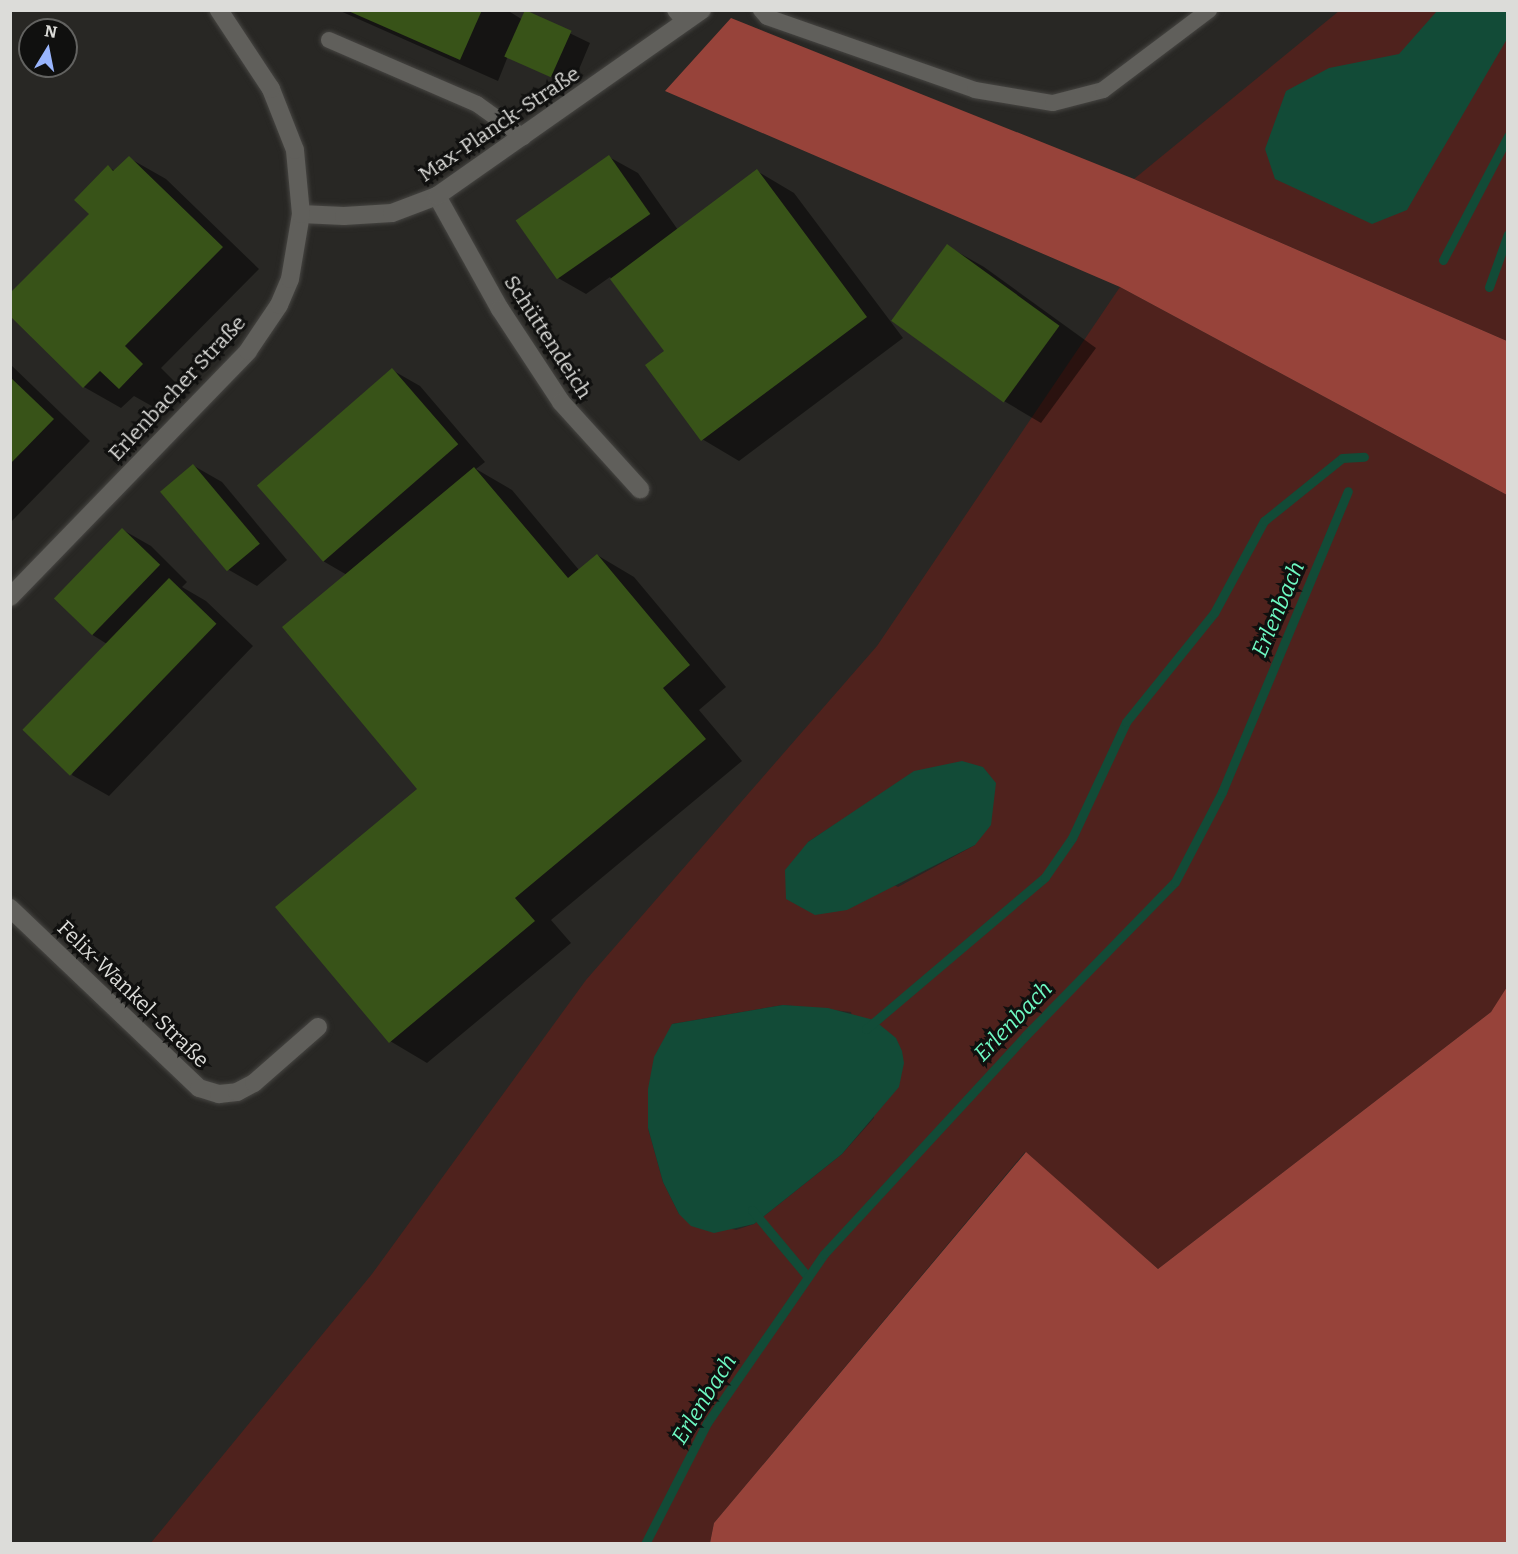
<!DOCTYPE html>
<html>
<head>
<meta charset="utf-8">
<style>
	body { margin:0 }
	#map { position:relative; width:1518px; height:1554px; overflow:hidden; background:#282724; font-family:Bitter,serif }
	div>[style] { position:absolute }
	.green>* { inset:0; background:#4f221d }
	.forest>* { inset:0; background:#97433a }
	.water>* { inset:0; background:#124b37 }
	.shadow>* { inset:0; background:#0007 }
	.stream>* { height:9px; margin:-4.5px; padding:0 4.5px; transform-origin:4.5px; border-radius:4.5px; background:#124b37 }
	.building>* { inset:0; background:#385318; transform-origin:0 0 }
	.roads { filter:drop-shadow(0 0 2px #464542) drop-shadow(0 0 2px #464542) }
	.service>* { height:16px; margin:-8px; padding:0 8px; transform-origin:8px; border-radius:8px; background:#605f5b }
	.minor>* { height:18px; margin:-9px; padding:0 9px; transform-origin:9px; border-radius:9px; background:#605f5b }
	.tertiary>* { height:18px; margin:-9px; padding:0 9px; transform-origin:9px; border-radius:9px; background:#605f5b }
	span { translate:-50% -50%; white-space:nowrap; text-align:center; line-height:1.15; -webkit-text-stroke:6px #10100f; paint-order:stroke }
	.street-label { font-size:21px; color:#dcdcd9 }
	.water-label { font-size:22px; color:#6ef9c2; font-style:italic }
	.frame { position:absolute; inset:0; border:12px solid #dcdcd9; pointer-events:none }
	.north { position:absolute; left:18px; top:18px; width:60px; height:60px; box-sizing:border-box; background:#10100f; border:2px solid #626260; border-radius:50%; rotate:10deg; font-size:16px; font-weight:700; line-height:24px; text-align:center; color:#dcdcd9 }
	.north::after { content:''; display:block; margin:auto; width:21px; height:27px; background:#99b5fd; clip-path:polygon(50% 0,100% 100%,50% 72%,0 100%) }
</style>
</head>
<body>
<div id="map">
	<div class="green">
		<i style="clip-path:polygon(1339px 11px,1507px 11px,1507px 341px,1134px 179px)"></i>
		<i style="clip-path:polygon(evenodd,1120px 287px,1507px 495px,1508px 987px,1491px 1012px,1158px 1269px,1025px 1152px,714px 1523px,710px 1543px,150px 1544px,372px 1274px,586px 980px,877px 646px,1120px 287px,851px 814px,975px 845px,898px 887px,808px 842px,851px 814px,1120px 287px,783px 1005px,851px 1012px,874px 1118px,842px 1154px,754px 1224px,736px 1230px,679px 1214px,663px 1182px,648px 1128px,672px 1024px,783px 1005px)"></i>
	</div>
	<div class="forest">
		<i style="clip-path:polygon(731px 18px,1134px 179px,1507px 341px,1507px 495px,1120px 287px,665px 91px)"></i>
		<i style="clip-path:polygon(1507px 987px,1507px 1543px,710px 1543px,714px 1523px,1026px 1152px,1158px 1269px,1491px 1012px)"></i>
	</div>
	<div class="water">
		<i style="clip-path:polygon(1437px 11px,1507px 11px,1507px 39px,1407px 210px,1372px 224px,1275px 179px,1265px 149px,1286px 91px,1329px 68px,1399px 54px)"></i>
		<i style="clip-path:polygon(962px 761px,983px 767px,996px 783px,991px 825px,975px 845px,847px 910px,815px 915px,786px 899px,785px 870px,808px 842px,914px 771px)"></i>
		<i style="clip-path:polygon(783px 1005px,828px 1008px,874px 1020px,896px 1038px,902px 1051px,904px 1063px,899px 1087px,842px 1154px,754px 1224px,714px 1233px,691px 1226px,679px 1214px,663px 1182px,648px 1128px,648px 1089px,654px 1057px,672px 1024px)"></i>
	</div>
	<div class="shadow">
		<i style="clip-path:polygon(338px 10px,507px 10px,523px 20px,526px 12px,590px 43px,572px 86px,508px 56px,498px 81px)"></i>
		<i style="clip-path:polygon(609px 157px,638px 173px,678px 230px,757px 171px,794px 193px,903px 338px,739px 461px,702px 439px,666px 351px,610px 277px,586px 294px,558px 278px)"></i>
		<i style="clip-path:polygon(129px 158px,166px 179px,259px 269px,161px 368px,179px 386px,157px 409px,134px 396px,121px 408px,84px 387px,10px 314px,91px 214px,108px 167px,115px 171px)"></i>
		<i style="clip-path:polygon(947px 246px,984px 267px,1096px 348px,1041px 423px,1004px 401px)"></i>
		<i style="clip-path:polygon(10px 364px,90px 441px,10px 523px)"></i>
		<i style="clip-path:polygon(392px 370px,420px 386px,485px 462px,476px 469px,512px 490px,579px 570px,597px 555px,634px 577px,726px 687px,699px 710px,742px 761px,551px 920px,571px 943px,427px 1063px,390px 1041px,419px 789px,347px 575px,323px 561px)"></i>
		<i style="clip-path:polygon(194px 466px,222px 482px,287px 560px,257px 586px,229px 570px)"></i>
		<i style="clip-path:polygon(123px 530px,151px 546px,187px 582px,182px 587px,206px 601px,253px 646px,109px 796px,72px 775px,107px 644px,91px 634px,55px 598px)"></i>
	</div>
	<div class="stream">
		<i style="left:1443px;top:260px;width:140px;rotate:-62.3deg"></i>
		<i style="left:1489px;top:287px;width:56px;rotate:-70.3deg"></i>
		<i style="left:866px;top:1029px;width:235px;rotate:-40.3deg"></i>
		<i style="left:1045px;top:877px;width:47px;rotate:-55.3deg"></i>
		<i style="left:1072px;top:838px;width:128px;rotate:-65deg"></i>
		<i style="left:1126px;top:722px;width:140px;rotate:-51.1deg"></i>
		<i style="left:1214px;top:613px;width:105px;rotate:-61.5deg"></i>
		<i style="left:1264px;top:521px;width:100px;rotate:-38.9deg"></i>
		<i style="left:1342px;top:458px;width:22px;rotate:-3deg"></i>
		<i style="left:752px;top:1210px;width:87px;rotate:50.1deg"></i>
		<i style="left:645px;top:1544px;width:136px;rotate:-62.9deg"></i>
		<i style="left:707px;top:1423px;width:206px;rotate:-55.3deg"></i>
		<i style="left:824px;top:1254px;width:297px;rotate:-47.3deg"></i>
		<i style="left:1025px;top:1036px;width:215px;rotate:-45.8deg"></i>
		<i style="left:1175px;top:882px;width:102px;rotate:-62.4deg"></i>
		<i style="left:1222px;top:792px;width:326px;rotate:-67.3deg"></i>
	</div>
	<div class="building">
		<i style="clip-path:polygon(346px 10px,482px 10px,460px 60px)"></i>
		<i style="left:525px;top:10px;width:51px;height:51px;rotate:24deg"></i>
		<i style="left:609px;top:155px;width:72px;height:114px;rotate:55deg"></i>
		<i style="clip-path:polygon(129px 156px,223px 247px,125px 346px,143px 364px,119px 389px,100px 371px,83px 388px,10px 316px,10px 293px,89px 214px,74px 200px,108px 165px,113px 171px)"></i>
		<i style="clip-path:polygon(757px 169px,867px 317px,701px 441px,645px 365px,664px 351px,610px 279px)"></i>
		<i style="left:947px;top:244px;width:139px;height:95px;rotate:36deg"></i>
		<i style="left:392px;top:368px;width:101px;height:179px;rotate:49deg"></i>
		<i style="clip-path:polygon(10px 377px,54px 419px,10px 464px)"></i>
		<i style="left:193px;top:464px;width:104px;height:43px;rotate:50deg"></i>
		<i style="clip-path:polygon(474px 467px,568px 578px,597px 554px,690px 665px,663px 688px,706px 739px,515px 898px,535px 921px,389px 1043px,275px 907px,417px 789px,282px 627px)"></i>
		<i style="left:122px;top:528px;width:53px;height:98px;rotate:44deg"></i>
		<i style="left:169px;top:578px;width:66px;height:211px;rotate:44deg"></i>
	</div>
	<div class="roads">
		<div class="service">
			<i style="left:675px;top:10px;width:16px;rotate:50deg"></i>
			<i style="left:761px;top:10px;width:9px;rotate:49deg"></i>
			<i style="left:767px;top:17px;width:220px;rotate:19.3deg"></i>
			<i style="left:975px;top:90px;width:79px;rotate:9.5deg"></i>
			<i style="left:1053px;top:103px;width:52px;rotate:-14.6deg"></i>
			<i style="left:1103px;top:90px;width:133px;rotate:-37deg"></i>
			<i style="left:329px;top:40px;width:161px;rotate:23.4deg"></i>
			<i style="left:477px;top:104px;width:57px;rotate:35.7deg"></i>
		</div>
		<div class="minor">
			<i style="left:437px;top:196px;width:129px;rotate:60.9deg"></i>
			<i style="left:500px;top:309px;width:111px;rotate:56.7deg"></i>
			<i style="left:561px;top:402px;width:118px;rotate:47.8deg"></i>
			<i style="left:301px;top:214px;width:43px;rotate:2.7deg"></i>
			<i style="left:344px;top:216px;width:48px;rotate:-3.6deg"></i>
			<i style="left:392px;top:213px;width:48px;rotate:-20.7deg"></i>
			<i style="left:437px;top:196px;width:324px;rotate:-35.1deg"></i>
			<i style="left:10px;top:908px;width:261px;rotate:43.6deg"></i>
			<i style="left:199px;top:1088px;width:21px;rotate:17deg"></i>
			<i style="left:219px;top:1094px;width:18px;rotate:-6deg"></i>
			<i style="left:237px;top:1092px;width:19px;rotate:-28deg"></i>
			<i style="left:254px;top:1083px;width:85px;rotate:-41.2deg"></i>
		</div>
		<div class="tertiary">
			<i style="left:10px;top:597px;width:342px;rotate:-45.9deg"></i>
			<i style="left:248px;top:351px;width:55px;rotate:-56deg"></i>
			<i style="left:279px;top:305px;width:28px;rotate:-67deg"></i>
			<i style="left:290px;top:279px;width:66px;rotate:-80.4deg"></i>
			<i style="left:301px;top:214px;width:64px;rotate:-95.4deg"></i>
			<i style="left:295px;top:150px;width:66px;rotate:-111.5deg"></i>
			<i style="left:271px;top:89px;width:95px;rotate:-123.4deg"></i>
		</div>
	</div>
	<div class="street-label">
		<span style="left:499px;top:124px;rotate:-34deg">Max-Planck-Straße</span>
		<span style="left:548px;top:337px;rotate:57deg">Schüttendeich</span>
		<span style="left:177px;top:388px;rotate:-47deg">Erlenbacher Straße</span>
		<span style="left:133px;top:994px;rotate:44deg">Felix-Wankel-Straße</span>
	</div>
	<div class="water-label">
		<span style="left:1278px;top:609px;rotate:-67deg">Erlenbach</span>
		<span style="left:1013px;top:1021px;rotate:-46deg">Erlenbach</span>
		<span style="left:704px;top:1399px;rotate:-58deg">Erlenbach</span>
	</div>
	<div class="frame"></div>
	<div class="north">N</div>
</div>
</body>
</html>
